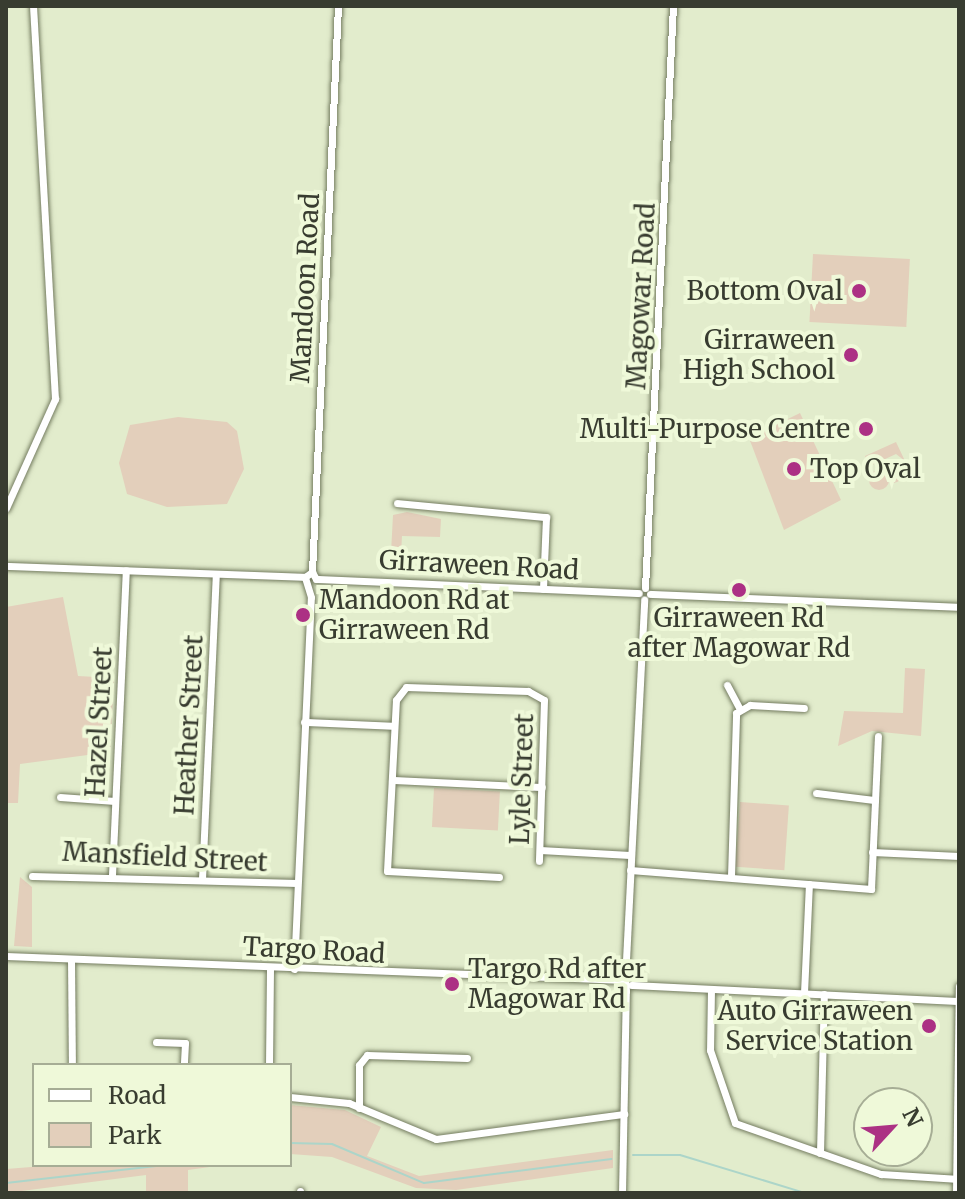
<!DOCTYPE html>
<html>
<head>
<meta charset="utf-8">
<style>
	body { margin:0 }
	#map { position:relative; width:965px; height:1199px; overflow:hidden; background:#e2eccc; font-family:Merriweather,serif }
	div>[style] { position:absolute }
	.green>* { inset:0; background:#e3cfbb; transform-origin:0 0 }
	.round { border-radius:50% }
	.stream>* { height:2px; margin:-1px; padding:0 1px; transform-origin:1px; border-radius:1px; background:#acd5c9 }
	.roads { filter:drop-shadow(0 0 2px #747c60) drop-shadow(0 0 2px #747c60) }
	.minor>* { height:7px; margin:-3.5px; padding:0 3.5px; transform-origin:3.5px; border-radius:3.5px; background:#fff }
	.dots>* { width:22px; height:22px; translate:-50% -50%; box-sizing:border-box; border:4px solid #eff9d9; border-radius:50% }
	span { translate:-50% -50%; white-space:nowrap; text-align:center; line-height:1.15; -webkit-text-stroke:8px #eff9d9; paint-order:stroke }
	.street-label { font-size:26px; color:#383c30 }
	.poi-label { font-size:26px; color:#383c30 }
	.right { translate:-100% -50%; text-align:right }
	.left { translate:0 -50%; text-align:left }
	.frame { position:absolute; inset:0; border:8px solid #383c30; pointer-events:none }
	.legend { position:absolute; left:32px; top:1063px; width:260px; height:104px; box-sizing:border-box; background:#eff9d9; border:2px solid #a6ad95; margin:0; padding:10px 14px; list-style:none; font-size:24px; color:#383c30 }
	.legend li { display:flex; align-items:center; gap:16px; height:40px }
	.legend b { width:40px; border:2px solid #a6ad95 }
	.north { position:absolute; left:853px; top:1087px; width:80px; height:80px; box-sizing:border-box; background:#eff9d9; border:2px solid #a6ad95; border-radius:50%; rotate:64deg; font-size:22px; font-weight:700; line-height:32px; text-align:center; color:#383c30 }
	.north::after { content:''; display:block; margin:auto; width:28px; height:36px; background:#ac3184; clip-path:polygon(50% 0,100% 100%,50% 72%,0 100%) }
</style>
</head>
<body>
<div id="map">
	<div class="green">
		<i style="left:813px;top:254px;width:97px;height:68px;rotate:3deg"></i>
		<i style="clip-path:polygon(800px 413px,841px 500px,784px 530px,749px 438px)"></i>
		<i style="clip-path:polygon(178px 417px,227px 422px,237px 431px,244px 469px,227px 504px,167px 507px,127px 494px,119px 463px,130px 425px)"></i>
		<i style="clip-path:polygon(896px 442px,905px 461px,896px 454px,870px 466px,865px 456px)"></i>
		<i class="round" style="left:883px;top:463px;width:20px;height:20px"></i>
		<i class="round" style="left:869px;top:470px;width:20px;height:20px"></i>
		<i style="clip-path:polygon(407px 512px,441px 519px,440px 537px,402px 536px,400px 572px,390px 572px,393px 515px)"></i>
		<i style="clip-path:polygon(63px 597px,78px 676px,114px 678px,110px 752px,20px 764px,18px 803px,6px 803px,6px 607px)"></i>
		<i style="clip-path:polygon(905px 668px,925px 669px,921px 736px,872px 731px,838px 746px,844px 711px,903px 713px)"></i>
		<i style="left:434px;top:788px;width:66px;height:39px;rotate:3deg"></i>
		<i style="left:740px;top:802px;width:49px;height:65px;rotate:4deg"></i>
		<i style="clip-path:polygon(20px 877px,32px 887px,32px 947px,14px 946px)"></i>
		<i style="clip-path:polygon(290px 1105px,345px 1110px,381px 1127px,367px 1156px,419px 1176px,613px 1150px,613px 1168px,456px 1190px,416px 1188px,332px 1157px,290px 1154px)"></i>
		<i style="clip-path:polygon(57px 1165px,224px 1165px,188px 1170px,188px 1193px,146px 1193px,146px 1175px,6px 1193px,6px 1169px)"></i>
	</div>
	<div class="stream">
		<i style="left:290px;top:1143px;width:42px;rotate:1.4deg"></i>
		<i style="left:332px;top:1144px;width:100px;rotate:23deg"></i>
		<i style="left:424px;top:1183px;width:189px;rotate:-7.3deg"></i>
		<i style="left:633px;top:1155px;width:47px"></i>
		<i style="left:680px;top:1155px;width:131px;rotate:16.9deg"></i>
		<i style="left:6px;top:1183px;width:160px;rotate:-6.5deg"></i>
	</div>
	<div class="roads">
		<div class="minor">
			<i style="left:397px;top:503px;width:150px;rotate:5.4deg"></i>
			<i style="left:546px;top:517px;width:72px;rotate:92.4deg"></i>
			<i style="left:6px;top:508px;width:120px;rotate:-65.8deg"></i>
			<i style="left:55px;top:399px;width:394px;rotate:-93.2deg"></i>
			<i style="left:6px;top:566px;width:299px;rotate:2.1deg"></i>
			<i style="left:312px;top:572px;width:567px;rotate:-87.37deg"></i>
			<i style="left:316px;top:579px;width:323px;rotate:2.5deg"></i>
			<i style="left:645px;top:588px;width:583px;rotate:-87.25deg"></i>
			<i style="left:650px;top:594px;width:309px;rotate:2.4deg"></i>
			<i style="left:727px;top:685px;width:27px;rotate:62deg"></i>
			<i style="left:304px;top:722px;width:90px;rotate:2.5deg"></i>
			<i style="left:392px;top:780px;width:150px;rotate:2.7deg"></i>
			<i style="left:816px;top:793px;width:59px;rotate:6.8deg"></i>
			<i style="left:60px;top:797px;width:55px;rotate:4.2deg"></i>
			<i style="left:540px;top:850px;width:90px;rotate:3.2deg"></i>
			<i style="left:872px;top:852px;width:87px;rotate:2.6deg"></i>
			<i style="left:630px;top:870px;width:242px;rotate:4.5deg"></i>
			<i style="left:871px;top:889px;width:153px;rotate:-87.4deg"></i>
			<i style="left:112px;top:875px;width:305px;rotate:-87.4deg"></i>
			<i style="left:32px;top:876px;width:265px;rotate:1.5deg"></i>
			<i style="left:731px;top:876px;width:163px;rotate:-88.2deg"></i>
			<i style="left:736px;top:713px;width:16px;rotate:-30deg"></i>
			<i style="left:750px;top:705px;width:54px;rotate:3.2deg"></i>
			<i style="left:499px;top:877px;width:112px;rotate:-176.9deg"></i>
			<i style="left:387px;top:871px;width:171px;rotate:-87deg"></i>
			<i style="left:396px;top:700px;width:16px;rotate:-52deg"></i>
			<i style="left:406px;top:687px;width:122px;rotate:1.9deg"></i>
			<i style="left:528px;top:691px;width:18px;rotate:29deg"></i>
			<i style="left:544px;top:700px;width:161px;rotate:91.8deg"></i>
			<i style="left:202px;top:879px;width:305px;rotate:-87.4deg"></i>
			<i style="left:6px;top:956px;width:619px;rotate:2.22deg"></i>
			<i style="left:625px;top:980px;width:11px;rotate:85deg"></i>
			<i style="left:71px;top:959px;width:106px;rotate:89.5deg"></i>
			<i style="left:294px;top:969px;width:372px;rotate:-87.4deg"></i>
			<i style="left:311px;top:597px;width:21px;rotate:-107deg"></i>
			<i style="left:305px;top:577px;width:9px;rotate:-36deg"></i>
			<i style="left:312px;top:572px;width:8px;rotate:60deg"></i>
			<i style="left:625px;top:980px;width:381px;rotate:-87.1deg"></i>
			<i style="left:631px;top:985px;width:328px;rotate:2.8deg"></i>
			<i style="left:711px;top:989px;width:61px;rotate:90.9deg"></i>
			<i style="left:710px;top:1050px;width:77px;rotate:71.1deg"></i>
			<i style="left:735px;top:1123px;width:155px;rotate:19.3deg"></i>
			<i style="left:881px;top:1174px;width:78px;rotate:3.7deg"></i>
			<i style="left:804px;top:993px;width:109px;rotate:-87.4deg"></i>
			<i style="left:156px;top:1042px;width:29px;rotate:2deg"></i>
			<i style="left:185px;top:1043px;width:22px;rotate:93deg"></i>
			<i style="left:269px;top:1065px;width:97px;rotate:-89.4deg"></i>
			<i style="left:290px;top:1097px;width:59px;rotate:5.8deg"></i>
			<i style="left:349px;top:1103px;width:94px;rotate:22.5deg"></i>
			<i style="left:436px;top:1139px;width:190px;rotate:-7.6deg"></i>
			<i style="left:359px;top:1108px;width:43px;rotate:-90deg"></i>
			<i style="left:359px;top:1065px;width:13px;rotate:-51deg"></i>
			<i style="left:367px;top:1055px;width:100px;rotate:1.7deg"></i>
			<i style="left:820px;top:1153px;width:159px;rotate:-88.6deg"></i>
			<i style="left:300px;top:1191px;width:2px;rotate:90deg"></i>
			<i style="left:622px;top:1193px;width:202px;rotate:-88.9deg"></i>
			<i style="left:956px;top:1193px;width:207px;rotate:-89.2deg"></i>
		</div>
	</div>
	<div class="dots">
		<i style="left:859px;top:291px;background:#ac3184"></i>
		<i style="left:851px;top:355px;background:#ac3184"></i>
		<i style="left:866px;top:429px;background:#ac3184"></i>
		<i style="left:794px;top:469px;background:#ac3184"></i>
		<i style="left:739px;top:590px;background:#ac3184"></i>
		<i style="left:303px;top:615px;background:#ac3184"></i>
		<i style="left:452px;top:984px;background:#ac3184"></i>
		<i style="left:929px;top:1026px;background:#ac3184"></i>
	</div>
	<div class="street-label">
		<span style="left:305px;top:288px;rotate:-87deg">Mandoon Road</span>
		<span style="left:641px;top:296px;rotate:-87deg">Magowar Road</span>
		<span style="left:479px;top:565px;rotate:3deg">Girraween Road</span>
		<span style="left:99px;top:722px;rotate:-87deg">Hazel Street</span>
		<span style="left:189px;top:725px;rotate:-87deg">Heather Street</span>
		<span style="left:522px;top:779px;rotate:-88deg">Lyle Street</span>
		<span style="left:165px;top:857px;rotate:3deg">Mansfield Street</span>
		<span style="left:314px;top:950px;rotate:3deg">Targo Road</span>
	</div>
	<div class="poi-label">
		<span class="right" style="left:843px;top:291px">Bottom Oval</span>
		<span class="right" style="left:835px;top:355px">Girraween<br>High School</span>
		<span class="right" style="left:850px;top:429px">Multi-Purpose Centre</span>
		<span class="left" style="left:810px;top:469px">Top Oval</span>
		<span class="left" style="left:319px;top:615px">Mandoon Rd at<br>Girraween Rd</span>
		<span style="left:739px;top:633px">Girraween Rd<br>after Magowar Rd</span>
		<span class="left" style="left:468px;top:984px">Targo Rd after<br>Magowar Rd</span>
		<span class="right" style="left:913px;top:1026px">Auto Girraween<br>Service Station</span>
	</div>
	<div class="frame"></div>
	<ul class="legend">
	<li><b style="height:10px;background:#fff"></b>Road</li>
	<li><b style="height:22px;background:#e3cfbb"></b>Park</li>
	</ul>
	<div class="north">N</div>
</div>
</body>
</html>
